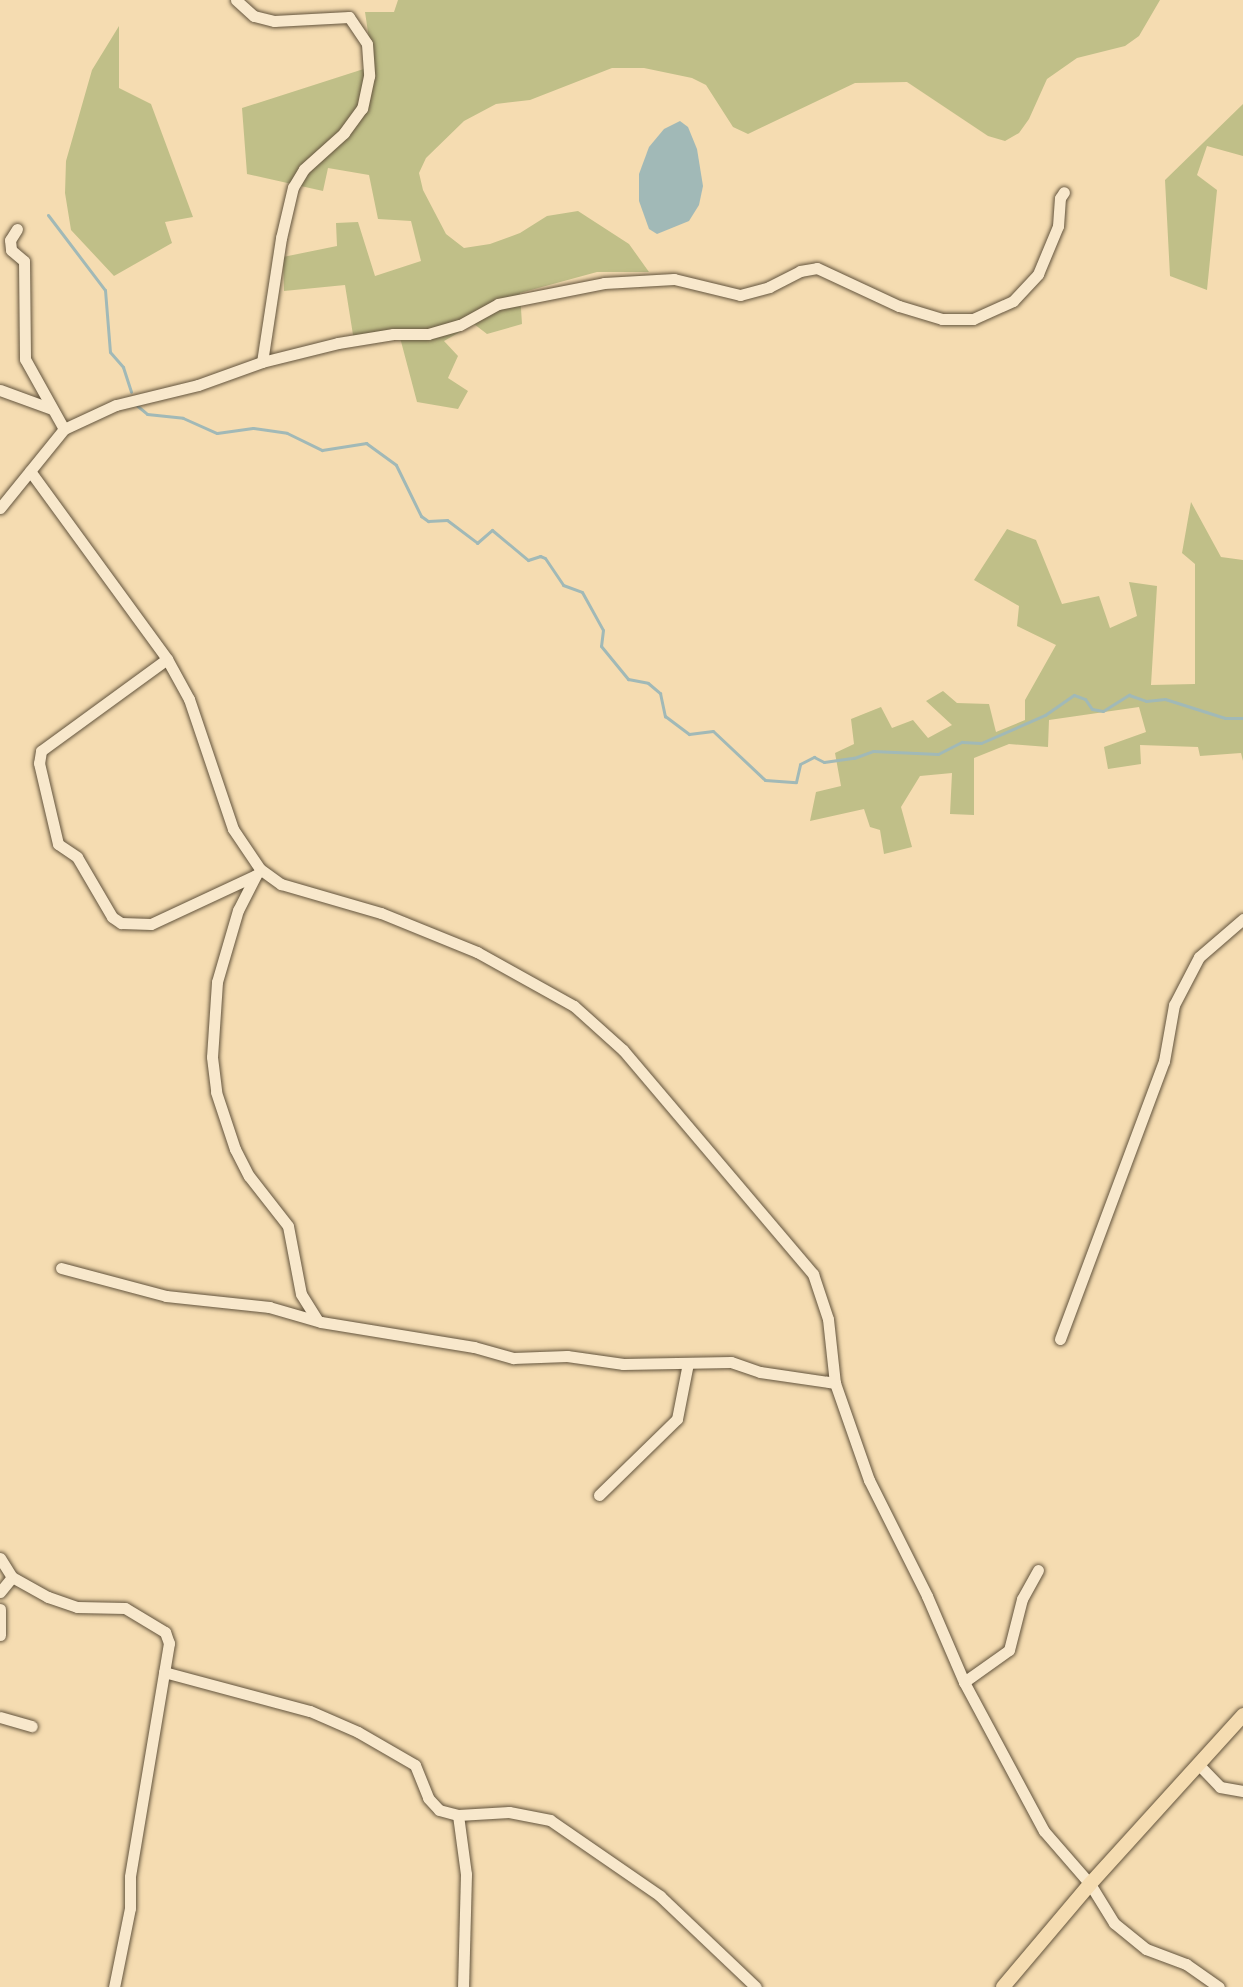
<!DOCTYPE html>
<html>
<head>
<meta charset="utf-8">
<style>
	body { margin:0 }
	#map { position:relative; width:1243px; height:1987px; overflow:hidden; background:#f5dcb1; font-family:Vollkorn,serif }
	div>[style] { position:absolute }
	.green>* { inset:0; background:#c0bf88 }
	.water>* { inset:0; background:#a1b9b7 }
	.stream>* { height:3px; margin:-1.5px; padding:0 1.5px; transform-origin:1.5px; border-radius:1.5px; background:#a1b9b7 }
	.roads { filter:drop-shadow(0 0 2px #63543d) drop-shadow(0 0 2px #63543d) }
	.minor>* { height:11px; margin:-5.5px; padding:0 5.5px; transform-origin:5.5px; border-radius:5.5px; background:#f8e8cc }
	.major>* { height:14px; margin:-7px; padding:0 7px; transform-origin:7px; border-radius:7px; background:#f5dcb1 }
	span { translate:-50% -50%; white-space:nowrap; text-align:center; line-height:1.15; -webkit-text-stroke:8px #f8e8cc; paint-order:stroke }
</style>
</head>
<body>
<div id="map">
	<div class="green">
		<i style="clip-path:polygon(398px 0,1160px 0,1139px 36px,1125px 46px,1077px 58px,1047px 79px,1029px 119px,1019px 133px,1005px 141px,988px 136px,907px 82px,855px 83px,748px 134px,733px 127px,706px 85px,692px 78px,644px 68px,612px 68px,530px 100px,496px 104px,464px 121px,426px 158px,419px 173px,423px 190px,446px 234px,464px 248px,490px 244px,520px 233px,547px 216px,578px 211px,629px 244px,649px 272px,597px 272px,520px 293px,522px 324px,487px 334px,474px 324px,444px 341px,458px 356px,448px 378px,468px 391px,458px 409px,417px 402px,398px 330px,354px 341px,345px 285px,284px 291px,283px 257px,337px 246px,336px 223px,358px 222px,375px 276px,421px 261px,411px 221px,378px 219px,369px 175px,328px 168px,323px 191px,247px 174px,242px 108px,373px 66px,365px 12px,394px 12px)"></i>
		<i style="clip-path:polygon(119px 26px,119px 88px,151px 104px,193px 217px,165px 222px,172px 243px,114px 276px,71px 230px,65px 193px,66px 161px,92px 70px)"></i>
		<i style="clip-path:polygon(1243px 104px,1243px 156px,1207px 146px,1197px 175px,1217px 190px,1207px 290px,1170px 276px,1165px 180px)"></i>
		<i style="clip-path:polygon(1191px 502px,1221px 557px,1243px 560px,1243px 761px,1241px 753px,1200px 756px,1198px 747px,1140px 745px,1141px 764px,1108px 769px,1104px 747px,1146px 732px,1139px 707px,1049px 720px,1048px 747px,1009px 744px,974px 758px,974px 815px,950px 814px,952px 773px,920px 776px,901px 807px,912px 847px,884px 854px,880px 830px,870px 827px,864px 809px,810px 821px,816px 792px,841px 786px,835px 753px,854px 744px,851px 719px,881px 707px,892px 728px,913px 720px,928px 738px,952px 725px,926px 701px,943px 691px,957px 703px,989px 704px,996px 732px,1025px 720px,1025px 700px,1056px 645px,1017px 626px,1019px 606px,974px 580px,1007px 529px,1036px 540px,1062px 604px,1099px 596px,1110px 628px,1137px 616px,1129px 582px,1157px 586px,1151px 685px,1195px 684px,1195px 564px,1182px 553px)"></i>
	</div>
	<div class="water">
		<i style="clip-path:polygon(680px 121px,688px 127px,697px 149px,703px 186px,699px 205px,689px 221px,657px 234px,649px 229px,639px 201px,639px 174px,649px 147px,664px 129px)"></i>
	</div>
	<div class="stream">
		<i style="left:48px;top:215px;width:94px;rotate:52.8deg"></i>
		<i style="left:105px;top:290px;width:62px;rotate:85.4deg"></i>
		<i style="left:110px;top:352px;width:20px;rotate:49deg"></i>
		<i style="left:123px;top:367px;width:26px;rotate:72deg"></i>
		<i style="left:134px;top:403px;width:17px;rotate:40deg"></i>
		<i style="left:147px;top:414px;width:36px;rotate:6deg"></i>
		<i style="left:183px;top:418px;width:37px;rotate:24deg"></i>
		<i style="left:217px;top:433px;width:36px;rotate:-8deg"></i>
		<i style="left:253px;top:428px;width:34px;rotate:8deg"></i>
		<i style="left:287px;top:433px;width:39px;rotate:26deg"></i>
		<i style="left:322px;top:450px;width:45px;rotate:-9deg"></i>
		<i style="left:366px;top:443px;width:37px;rotate:36deg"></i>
		<i style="left:396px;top:465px;width:57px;rotate:63.9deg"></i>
		<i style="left:421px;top:516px;width:9px;rotate:36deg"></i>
		<i style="left:428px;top:521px;width:19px;rotate:-3deg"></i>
		<i style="left:447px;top:520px;width:38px;rotate:37deg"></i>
		<i style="left:477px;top:543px;width:20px;rotate:-41deg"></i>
		<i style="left:492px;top:530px;width:47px;rotate:39.8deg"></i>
		<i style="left:528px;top:560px;width:13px;rotate:-18deg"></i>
		<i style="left:540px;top:556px;width:5px;rotate:22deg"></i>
		<i style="left:545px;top:558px;width:32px;rotate:56deg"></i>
		<i style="left:563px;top:585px;width:20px;rotate:20deg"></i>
		<i style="left:582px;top:592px;width:43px;rotate:61.1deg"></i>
		<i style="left:603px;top:630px;width:16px;rotate:97deg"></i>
		<i style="left:601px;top:646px;width:43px;rotate:50.7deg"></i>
		<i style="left:628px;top:679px;width:20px;rotate:11deg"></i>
		<i style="left:648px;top:683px;width:16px;rotate:40deg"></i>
		<i style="left:660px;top:693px;width:24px;rotate:78deg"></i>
		<i style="left:665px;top:716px;width:30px;rotate:37deg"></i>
		<i style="left:689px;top:734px;width:24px;rotate:-7deg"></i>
		<i style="left:713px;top:731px;width:71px;rotate:43.3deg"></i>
		<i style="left:765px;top:780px;width:31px;rotate:4deg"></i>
		<i style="left:796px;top:782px;width:18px;rotate:-77deg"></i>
		<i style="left:800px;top:764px;width:16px;rotate:-27deg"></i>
		<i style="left:814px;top:757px;width:11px;rotate:27deg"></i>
		<i style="left:824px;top:762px;width:30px;rotate:-8deg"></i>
		<i style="left:854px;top:758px;width:20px;rotate:-20deg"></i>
		<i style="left:873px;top:751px;width:65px;rotate:2.6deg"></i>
		<i style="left:938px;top:754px;width:27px;rotate:-27deg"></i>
		<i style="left:962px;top:742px;width:19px;rotate:3deg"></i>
		<i style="left:981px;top:743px;width:70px;rotate:-23.6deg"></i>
		<i style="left:1045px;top:715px;width:35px;rotate:-35deg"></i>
		<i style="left:1074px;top:695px;width:12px;rotate:20deg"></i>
		<i style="left:1085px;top:699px;width:12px;rotate:55deg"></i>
		<i style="left:1092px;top:709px;width:11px;rotate:10deg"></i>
		<i style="left:1103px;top:711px;width:31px;rotate:-32deg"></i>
		<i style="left:1129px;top:695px;width:18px;rotate:19deg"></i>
		<i style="left:1146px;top:701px;width:19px;rotate:-6deg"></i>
		<i style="left:1165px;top:699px;width:63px;rotate:17.6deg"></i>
		<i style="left:1225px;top:718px;width:18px"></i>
	</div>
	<div class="roads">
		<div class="minor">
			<i style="left:236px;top:0;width:24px;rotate:42deg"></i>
			<i style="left:254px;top:16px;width:21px;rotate:14deg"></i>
			<i style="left:274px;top:21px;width:75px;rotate:-3.1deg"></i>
			<i style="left:349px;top:17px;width:32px;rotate:56deg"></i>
			<i style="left:367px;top:44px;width:32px;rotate:86deg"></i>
			<i style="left:369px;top:76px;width:33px;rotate:102deg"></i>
			<i style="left:362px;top:108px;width:31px;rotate:126deg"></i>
			<i style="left:344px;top:133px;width:54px;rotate:138deg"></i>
			<i style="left:304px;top:169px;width:21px;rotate:121deg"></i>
			<i style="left:293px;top:187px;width:52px;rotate:103.2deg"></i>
			<i style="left:281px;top:238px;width:125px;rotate:98.7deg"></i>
			<i style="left:17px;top:229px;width:13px;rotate:122deg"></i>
			<i style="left:10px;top:240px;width:10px;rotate:84deg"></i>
			<i style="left:11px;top:250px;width:17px;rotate:40deg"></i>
			<i style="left:24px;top:261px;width:98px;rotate:89.4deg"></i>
			<i style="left:25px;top:359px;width:80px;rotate:60.9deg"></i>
			<i style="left:0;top:390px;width:55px;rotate:20.1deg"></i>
			<i style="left:30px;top:471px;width:233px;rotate:53.9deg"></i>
			<i style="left:167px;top:659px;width:46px;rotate:61.2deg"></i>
			<i style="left:189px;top:699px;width:137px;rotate:71.3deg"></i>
			<i style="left:233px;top:829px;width:48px;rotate:56deg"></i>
			<i style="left:260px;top:869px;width:26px;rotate:36deg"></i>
			<i style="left:281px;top:884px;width:104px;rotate:16.2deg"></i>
			<i style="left:381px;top:913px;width:104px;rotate:22.1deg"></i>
			<i style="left:477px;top:952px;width:111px;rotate:29.1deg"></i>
			<i style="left:574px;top:1006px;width:66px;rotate:41.9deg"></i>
			<i style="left:623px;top:1050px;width:294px;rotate:49.7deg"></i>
			<i style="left:813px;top:1274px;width:47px;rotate:71.6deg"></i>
			<i style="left:828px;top:1319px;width:64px;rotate:83.8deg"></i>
			<i style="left:835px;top:1383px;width:103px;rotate:70.7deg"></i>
			<i style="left:869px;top:1480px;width:130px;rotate:63.4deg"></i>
			<i style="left:927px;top:1596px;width:94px;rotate:66.7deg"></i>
			<i style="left:964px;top:1682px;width:169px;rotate:61.8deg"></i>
			<i style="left:1044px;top:1831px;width:70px;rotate:49deg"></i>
			<i style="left:1090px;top:1884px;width:46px;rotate:58.4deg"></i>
			<i style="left:1114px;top:1923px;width:41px;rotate:39.1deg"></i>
			<i style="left:1146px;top:1949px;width:43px;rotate:20.6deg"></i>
			<i style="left:1186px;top:1964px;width:40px;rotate:34.9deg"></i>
			<i style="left:0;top:508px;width:102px;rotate:-51deg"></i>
			<i style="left:64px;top:429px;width:57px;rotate:-24.8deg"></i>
			<i style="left:116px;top:405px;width:84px;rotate:-13.7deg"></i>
			<i style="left:198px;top:385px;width:68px;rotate:-19.8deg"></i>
			<i style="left:262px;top:362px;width:78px;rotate:-14deg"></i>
			<i style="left:338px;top:343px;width:56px;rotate:-9.3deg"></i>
			<i style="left:393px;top:334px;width:35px"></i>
			<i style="left:428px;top:334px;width:33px;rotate:-16deg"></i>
			<i style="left:460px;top:325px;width:43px;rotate:-28.9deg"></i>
			<i style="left:498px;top:304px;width:108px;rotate:-11.2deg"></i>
			<i style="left:604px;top:283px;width:70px;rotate:-3.3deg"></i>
			<i style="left:674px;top:279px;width:68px;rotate:13.6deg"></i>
			<i style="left:740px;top:295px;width:30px;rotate:-15deg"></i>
			<i style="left:769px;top:287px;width:35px;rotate:-27deg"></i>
			<i style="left:800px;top:271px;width:17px;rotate:-10deg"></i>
			<i style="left:817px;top:268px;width:90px;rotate:24.9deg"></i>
			<i style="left:899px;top:306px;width:45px;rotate:16.8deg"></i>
			<i style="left:942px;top:319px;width:31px"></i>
			<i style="left:973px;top:319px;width:44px;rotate:-24.2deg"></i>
			<i style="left:1013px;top:301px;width:37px;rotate:-47deg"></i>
			<i style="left:1038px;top:274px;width:52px;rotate:-67.4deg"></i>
			<i style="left:1058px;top:226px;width:28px;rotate:-86deg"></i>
			<i style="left:1060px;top:198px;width:7px;rotate:-56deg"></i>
			<i style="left:167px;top:659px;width:156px;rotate:143.9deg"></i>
			<i style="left:41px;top:751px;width:12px;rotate:99deg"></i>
			<i style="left:39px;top:763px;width:83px;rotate:76.8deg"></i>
			<i style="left:58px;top:844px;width:23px;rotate:34deg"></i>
			<i style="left:77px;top:857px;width:69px;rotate:59.7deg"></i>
			<i style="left:112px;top:917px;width:11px;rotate:34deg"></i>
			<i style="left:121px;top:923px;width:30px;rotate:2deg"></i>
			<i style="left:151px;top:924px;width:116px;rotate:-25deg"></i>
			<i style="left:256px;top:875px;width:39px;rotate:117deg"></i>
			<i style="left:238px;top:910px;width:75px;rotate:106.3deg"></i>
			<i style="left:217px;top:982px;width:75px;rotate:93.8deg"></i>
			<i style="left:212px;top:1057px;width:35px;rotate:83deg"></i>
			<i style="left:216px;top:1092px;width:60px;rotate:71.6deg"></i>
			<i style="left:235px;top:1149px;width:30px;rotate:63deg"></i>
			<i style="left:249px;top:1176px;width:63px;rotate:52deg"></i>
			<i style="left:288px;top:1226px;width:69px;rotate:79.2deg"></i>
			<i style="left:301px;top:1294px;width:31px;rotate:58deg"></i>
			<i style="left:61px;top:1268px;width:109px;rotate:14.9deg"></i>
			<i style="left:166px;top:1296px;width:104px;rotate:6.1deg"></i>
			<i style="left:269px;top:1307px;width:54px;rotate:16.1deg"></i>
			<i style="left:321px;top:1322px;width:155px;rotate:9.3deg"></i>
			<i style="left:474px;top:1347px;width:41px;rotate:15.8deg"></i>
			<i style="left:513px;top:1358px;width:54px;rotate:-2.1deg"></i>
			<i style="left:567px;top:1356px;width:57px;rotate:8.1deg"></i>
			<i style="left:623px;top:1364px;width:108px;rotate:-1.1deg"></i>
			<i style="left:731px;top:1362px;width:31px;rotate:19deg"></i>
			<i style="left:760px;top:1372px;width:76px;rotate:8.3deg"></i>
			<i style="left:1060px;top:1339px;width:297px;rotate:-69.5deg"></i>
			<i style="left:1164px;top:1061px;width:57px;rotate:-79.9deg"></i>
			<i style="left:1174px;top:1005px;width:54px;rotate:-62.5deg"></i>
			<i style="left:1199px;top:957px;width:58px;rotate:-40.8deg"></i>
			<i style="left:599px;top:1495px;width:109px;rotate:-44.3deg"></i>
			<i style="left:677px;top:1419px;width:57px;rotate:-78.9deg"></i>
			<i style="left:0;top:1558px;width:22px;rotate:58deg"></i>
			<i style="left:12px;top:1577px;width:41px;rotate:29.1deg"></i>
			<i style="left:48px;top:1597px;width:31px;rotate:19deg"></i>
			<i style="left:77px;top:1607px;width:48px;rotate:1.2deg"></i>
			<i style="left:125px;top:1608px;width:47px;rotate:31deg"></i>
			<i style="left:165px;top:1632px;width:12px;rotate:70deg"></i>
			<i style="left:169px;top:1643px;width:237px;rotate:99.5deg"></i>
			<i style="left:130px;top:1877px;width:31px;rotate:90deg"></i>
			<i style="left:130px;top:1908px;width:81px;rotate:101.4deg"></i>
			<i style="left:0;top:1592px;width:19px;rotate:-51deg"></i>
			<i style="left:0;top:1609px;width:26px;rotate:90deg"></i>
			<i style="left:164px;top:1672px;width:151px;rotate:15deg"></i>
			<i style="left:310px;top:1711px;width:52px;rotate:23.6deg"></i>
			<i style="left:358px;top:1732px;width:66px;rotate:30.1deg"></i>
			<i style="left:415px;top:1765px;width:35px;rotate:68deg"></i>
			<i style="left:428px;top:1798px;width:16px;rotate:47deg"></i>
			<i style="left:439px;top:1810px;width:20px;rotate:15deg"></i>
			<i style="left:458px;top:1815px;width:51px;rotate:-3.4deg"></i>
			<i style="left:509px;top:1812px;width:42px;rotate:11deg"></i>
			<i style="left:550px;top:1820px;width:134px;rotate:34.6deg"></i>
			<i style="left:660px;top:1896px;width:132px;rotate:43.5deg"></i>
			<i style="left:964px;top:1682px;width:55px;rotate:-35.4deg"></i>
			<i style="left:1009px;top:1650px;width:53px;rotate:-75.7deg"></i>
			<i style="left:1022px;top:1599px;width:33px;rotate:-61deg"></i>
			<i style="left:0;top:1717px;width:33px;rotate:16deg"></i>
			<i style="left:1199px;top:1765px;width:30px;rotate:46deg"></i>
			<i style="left:1220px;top:1787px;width:23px;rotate:10deg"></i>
			<i style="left:458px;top:1815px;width:60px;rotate:82.3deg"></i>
			<i style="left:466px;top:1874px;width:113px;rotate:91.5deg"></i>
		</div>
		<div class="major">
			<i style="left:1003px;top:1987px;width:135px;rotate:-49.8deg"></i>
			<i style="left:1090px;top:1884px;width:228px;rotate:-47.8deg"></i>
		</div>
	</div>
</div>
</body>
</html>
